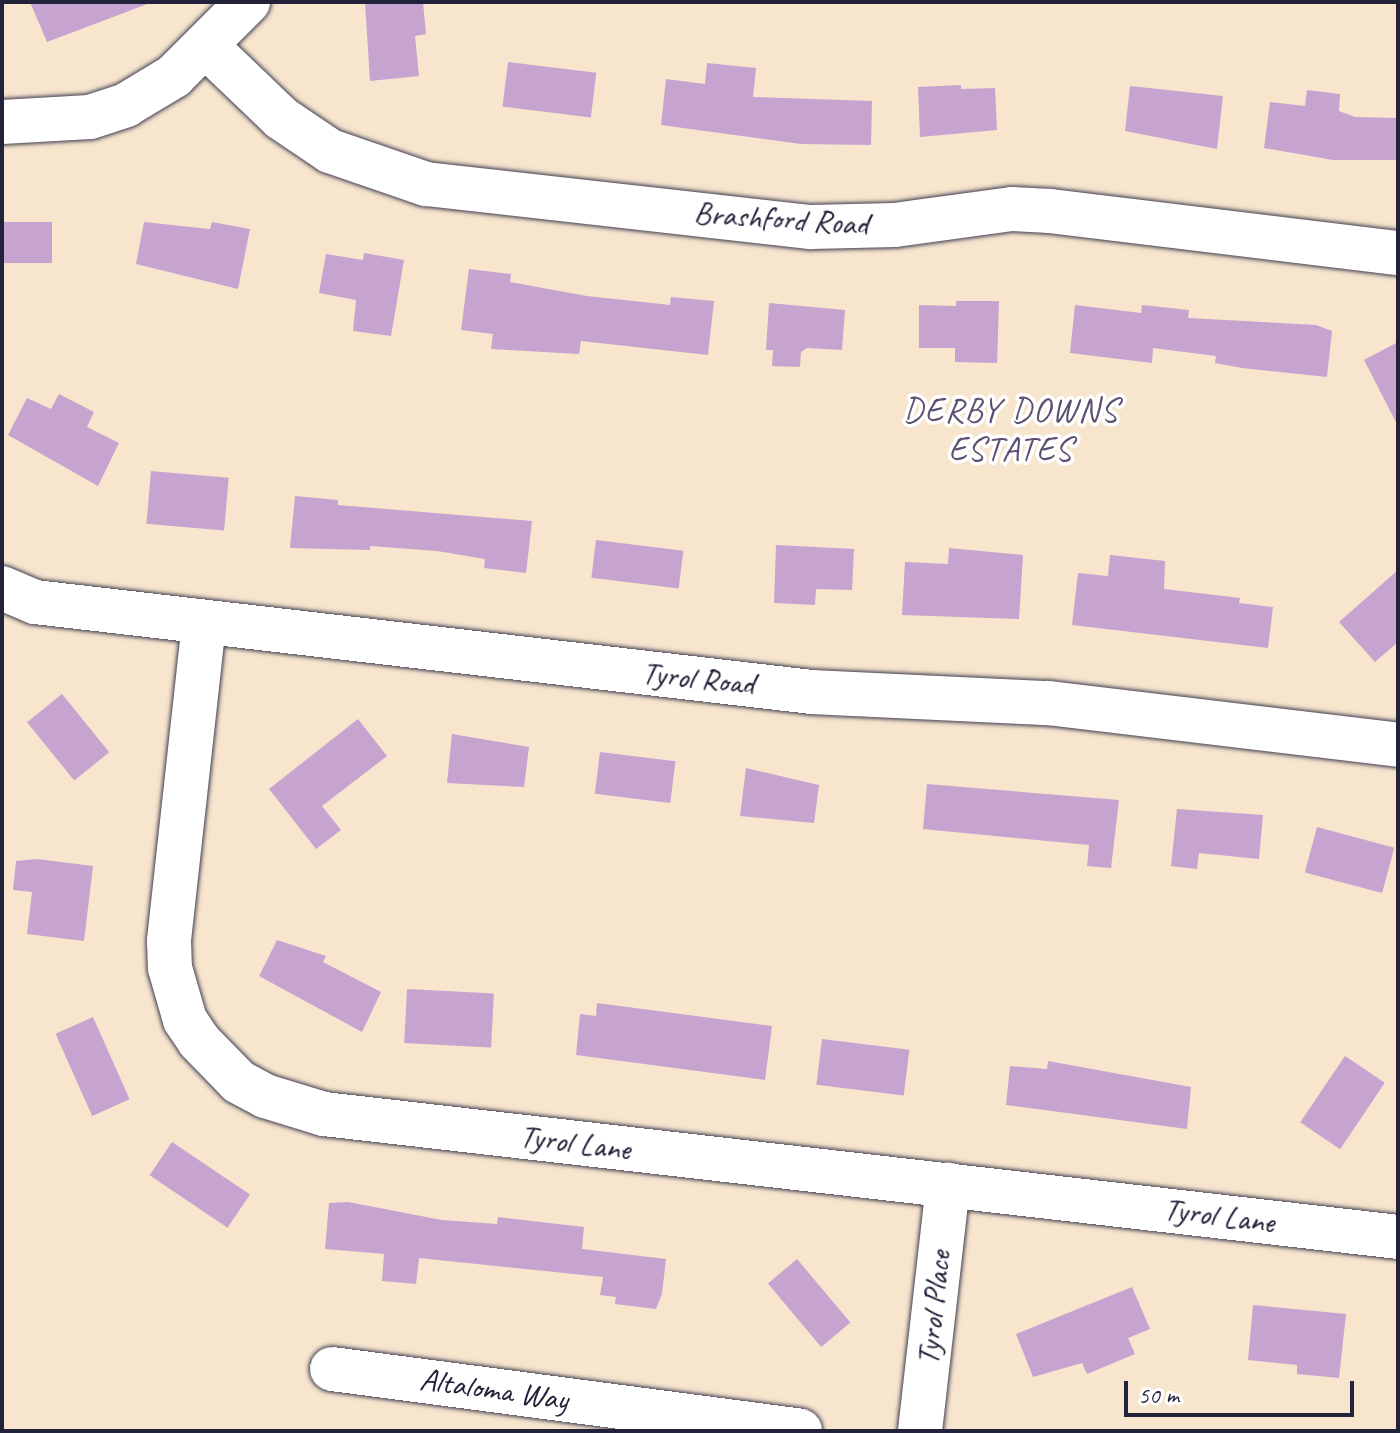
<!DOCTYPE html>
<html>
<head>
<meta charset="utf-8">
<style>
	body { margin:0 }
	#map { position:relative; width:1400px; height:1433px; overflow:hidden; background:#f7e5ce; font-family:Caveat,sans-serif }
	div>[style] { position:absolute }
	.building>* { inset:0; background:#c6a4cf; transform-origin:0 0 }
	.roads { filter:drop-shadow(0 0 2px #423f51) drop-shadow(0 0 2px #423f51) }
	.minor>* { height:44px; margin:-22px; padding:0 22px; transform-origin:22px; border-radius:22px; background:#fff }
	span { translate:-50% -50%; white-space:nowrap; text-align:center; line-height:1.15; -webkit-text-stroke:7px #fff; paint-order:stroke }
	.street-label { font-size:32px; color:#22223b }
	.neighbourhood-label { font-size:34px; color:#5b506f; letter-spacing:2px }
	.frame { position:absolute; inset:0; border:4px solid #22223b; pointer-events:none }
	.scale { position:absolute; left:1124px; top:1381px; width:230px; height:36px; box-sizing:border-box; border:4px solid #22223b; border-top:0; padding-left:10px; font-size:24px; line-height:28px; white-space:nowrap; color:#22223b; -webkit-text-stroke:6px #fff; paint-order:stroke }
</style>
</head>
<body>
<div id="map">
	<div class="building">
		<i style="clip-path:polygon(30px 2px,150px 2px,150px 3px,47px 42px)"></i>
		<i style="clip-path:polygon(365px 2px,423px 2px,426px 34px,415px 36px,419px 76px,370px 81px)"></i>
		<i style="left:508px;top:62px;width:89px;height:45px;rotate:7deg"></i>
		<i style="clip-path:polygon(707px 63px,756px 68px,753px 97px,872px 101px,871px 145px,801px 144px,661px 125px,666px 79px,705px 84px)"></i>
		<i style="clip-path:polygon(961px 85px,961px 89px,995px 88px,997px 130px,920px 137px,918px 87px)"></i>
		<i style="clip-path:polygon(1130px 86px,1223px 96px,1217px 149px,1125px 131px)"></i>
		<i style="clip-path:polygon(1307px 90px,1340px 94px,1339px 111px,1355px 117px,1398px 118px,1398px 160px,1333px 160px,1264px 148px,1270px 102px,1305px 106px)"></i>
		<i style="left:2px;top:222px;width:50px;height:41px"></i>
		<i style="clip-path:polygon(144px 222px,210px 229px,212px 222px,250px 229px,238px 289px,136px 264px)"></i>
		<i style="clip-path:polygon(364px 253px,404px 260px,391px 336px,353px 331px,356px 300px,319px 293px,326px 254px,363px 260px)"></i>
		<i style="clip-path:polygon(469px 269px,511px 274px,510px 282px,587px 296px,670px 305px,671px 297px,714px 301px,708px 355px,581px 341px,579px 354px,491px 349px,493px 334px,461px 330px)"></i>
		<i style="clip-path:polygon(956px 301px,999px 301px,997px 363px,955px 362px,955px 348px,919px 348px,919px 305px,956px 306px)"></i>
		<i style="clip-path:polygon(769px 303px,845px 310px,842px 350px,807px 348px,801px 352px,800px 367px,772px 366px,773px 350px,766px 350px)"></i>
		<i style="clip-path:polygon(1075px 305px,1141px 313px,1142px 305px,1189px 310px,1188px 318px,1316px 325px,1332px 331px,1327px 377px,1242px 368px,1215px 363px,1216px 356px,1153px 348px,1152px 363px,1070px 353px)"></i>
		<i style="clip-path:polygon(1398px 342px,1398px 426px,1364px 360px)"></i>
		<i style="clip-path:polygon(59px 394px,94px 412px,87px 427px,119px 443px,98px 486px,8px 435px,27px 398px,51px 409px)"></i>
		<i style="left:151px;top:471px;width:78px;height:53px;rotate:5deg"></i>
		<i style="clip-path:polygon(295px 496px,338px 500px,338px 505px,532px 521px,526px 573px,484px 568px,485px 559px,437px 551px,370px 546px,370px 550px,290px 548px)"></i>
		<i style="left:596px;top:540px;width:88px;height:38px;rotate:7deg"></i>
		<i style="clip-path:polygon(776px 545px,854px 549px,852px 590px,816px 589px,815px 605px,774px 603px)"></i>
		<i style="clip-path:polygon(949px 548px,1023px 555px,1019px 619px,902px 615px,905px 562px,948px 564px)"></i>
		<i style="clip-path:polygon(1110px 555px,1165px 561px,1164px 589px,1240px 598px,1239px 603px,1273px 607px,1268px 648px,1072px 625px,1078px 573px,1108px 576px)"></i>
		<i style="clip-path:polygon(1398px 570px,1398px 642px,1375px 662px,1339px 622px)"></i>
		<i style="left:62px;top:694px;width:75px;height:45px;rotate:51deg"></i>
		<i style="clip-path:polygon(358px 719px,387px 756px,322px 806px,341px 830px,316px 849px,269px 789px)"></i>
		<i style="clip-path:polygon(452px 734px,529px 747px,524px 787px,447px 783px)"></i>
		<i style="left:600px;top:752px;width:76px;height:42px;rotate:7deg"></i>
		<i style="clip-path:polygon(746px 768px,819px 785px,814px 823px,740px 816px)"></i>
		<i style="clip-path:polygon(927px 784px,1119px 800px,1111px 868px,1087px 866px,1089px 845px,923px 829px)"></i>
		<i style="clip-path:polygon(1177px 809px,1263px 815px,1259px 859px,1199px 853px,1197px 869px,1171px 866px)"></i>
		<i style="left:1317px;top:827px;width:80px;height:47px;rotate:15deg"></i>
		<i style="clip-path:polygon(37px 859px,93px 866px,84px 941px,27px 934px,32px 892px,13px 890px,16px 861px)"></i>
		<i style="clip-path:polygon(277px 940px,326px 956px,323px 962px,381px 992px,362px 1032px,259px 976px)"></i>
		<i style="left:407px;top:989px;width:87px;height:54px;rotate:3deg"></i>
		<i style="clip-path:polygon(597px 1003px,772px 1026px,765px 1080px,576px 1055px,580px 1014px,596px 1016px)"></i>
		<i style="left:93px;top:1017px;width:90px;height:41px;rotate:66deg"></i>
		<i style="left:822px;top:1039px;width:88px;height:46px;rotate:7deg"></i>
		<i style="left:1345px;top:1056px;width:48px;height:80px;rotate:34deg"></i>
		<i style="clip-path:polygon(1048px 1061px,1191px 1087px,1187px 1129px,1006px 1105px,1010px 1066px,1047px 1069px)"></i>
		<i style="left:172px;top:1142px;width:94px;height:40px;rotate:34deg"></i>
		<i style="clip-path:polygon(348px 1202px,442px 1220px,497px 1224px,498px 1217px,584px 1227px,582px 1249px,666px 1259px,662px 1294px,656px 1309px,615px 1304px,616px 1297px,600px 1295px,603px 1277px,419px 1258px,416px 1284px,382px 1281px,384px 1254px,325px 1249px,329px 1203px)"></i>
		<i style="left:797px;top:1259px;width:83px;height:38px;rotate:50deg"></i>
		<i style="clip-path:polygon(1132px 1287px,1150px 1329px,1128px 1338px,1135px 1354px,1087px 1374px,1082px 1363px,1033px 1377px,1016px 1334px)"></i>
		<i style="clip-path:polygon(1253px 1305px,1346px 1314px,1339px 1378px,1297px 1374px,1297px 1365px,1248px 1360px)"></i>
	</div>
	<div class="roads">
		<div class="minor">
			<i style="left:206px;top:46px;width:104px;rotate:43.8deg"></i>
			<i style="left:281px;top:118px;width:59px;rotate:34deg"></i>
			<i style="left:330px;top:151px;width:102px;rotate:19deg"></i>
			<i style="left:426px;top:184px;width:387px;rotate:6.4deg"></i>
			<i style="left:811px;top:227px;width:84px;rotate:-1.4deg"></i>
			<i style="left:895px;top:225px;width:118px;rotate:-7.8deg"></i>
			<i style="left:1012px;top:209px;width:38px;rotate:3deg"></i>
			<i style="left:1050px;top:211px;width:351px;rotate:6.9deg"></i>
			<i style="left:2px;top:122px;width:88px;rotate:-3.3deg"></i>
			<i style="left:90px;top:117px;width:38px;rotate:-18deg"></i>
			<i style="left:126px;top:105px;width:56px;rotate:-31.1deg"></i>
			<i style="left:174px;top:76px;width:105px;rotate:-45deg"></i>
			<i style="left:2px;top:588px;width:36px;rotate:23deg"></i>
			<i style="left:35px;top:602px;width:782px;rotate:6.61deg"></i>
			<i style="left:812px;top:692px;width:236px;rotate:2.7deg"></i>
			<i style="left:1048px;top:703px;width:353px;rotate:6.8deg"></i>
			<i style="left:204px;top:623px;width:320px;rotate:96.3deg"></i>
			<i style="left:169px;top:941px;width:27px;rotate:88deg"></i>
			<i style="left:170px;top:968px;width:54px;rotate:73.9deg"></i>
			<i style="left:185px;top:1020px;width:25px;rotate:56deg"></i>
			<i style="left:199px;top:1041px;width:57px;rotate:45.7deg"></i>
			<i style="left:239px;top:1082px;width:30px;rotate:28deg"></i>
			<i style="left:265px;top:1096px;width:62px;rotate:17deg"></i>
			<i style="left:324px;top:1114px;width:1081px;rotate:6.53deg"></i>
			<i style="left:332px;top:1369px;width:472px;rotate:7.5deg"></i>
			<i style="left:920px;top:1431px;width:248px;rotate:-83.5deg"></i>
		</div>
	</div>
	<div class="street-label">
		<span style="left:781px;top:219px;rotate:4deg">Brashford Road</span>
		<span style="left:698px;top:679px;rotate:6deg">Tyrol Road</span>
		<span style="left:575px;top:1143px;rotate:7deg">Tyrol Lane</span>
		<span style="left:1219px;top:1216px;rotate:7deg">Tyrol Lane</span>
		<span style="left:934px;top:1308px;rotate:-84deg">Tyrol Place</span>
		<span style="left:494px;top:1390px;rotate:8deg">Altaloma Way</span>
	</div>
	<div class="neighbourhood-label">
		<span style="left:1011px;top:429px">DERBY DOWNS<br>ESTATES</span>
	</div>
	<div class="frame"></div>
	<div class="scale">50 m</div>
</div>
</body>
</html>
